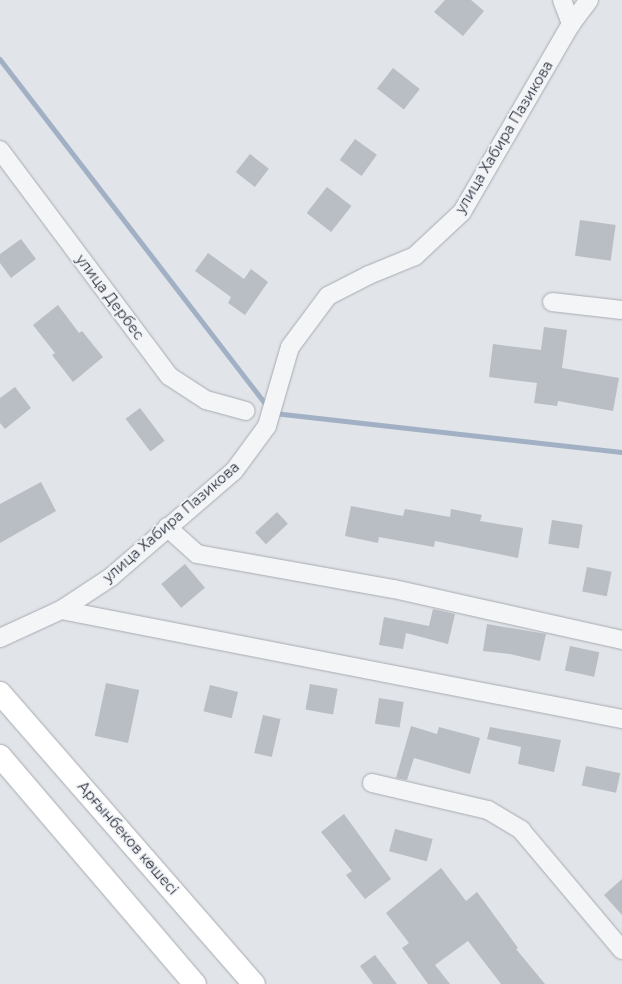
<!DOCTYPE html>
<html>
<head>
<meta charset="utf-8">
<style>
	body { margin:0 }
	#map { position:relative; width:622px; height:984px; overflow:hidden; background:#e1e4e8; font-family:Montserrat,sans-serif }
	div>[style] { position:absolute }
	.stream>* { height:4.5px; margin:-2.25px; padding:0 2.25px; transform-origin:2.25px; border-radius:2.25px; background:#a1b0c4 }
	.building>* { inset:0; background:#b9bdc4; transform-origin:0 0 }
	.roads { filter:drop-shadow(0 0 1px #a7abb2) drop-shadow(0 0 1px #a7abb2) }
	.street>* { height:18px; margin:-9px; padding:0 9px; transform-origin:9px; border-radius:9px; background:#f4f5f7 }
	.primary>* { height:22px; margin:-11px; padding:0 11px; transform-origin:11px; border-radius:11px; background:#fff }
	span { translate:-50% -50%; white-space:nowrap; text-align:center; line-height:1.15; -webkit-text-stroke:3.5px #f1f3f6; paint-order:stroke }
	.street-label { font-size:14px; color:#2c323e }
</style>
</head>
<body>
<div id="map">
	<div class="stream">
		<i style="left:0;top:59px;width:438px;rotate:52.4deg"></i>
		<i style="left:274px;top:413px;width:350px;rotate:6.4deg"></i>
	</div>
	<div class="building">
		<i style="clip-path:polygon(445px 0,471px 0,484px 11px,463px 36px,434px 12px)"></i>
		<i style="left:393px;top:68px;width:34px;height:26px;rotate:38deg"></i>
		<i style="left:355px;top:139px;width:27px;height:26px;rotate:36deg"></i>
		<i style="left:250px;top:154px;width:24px;height:23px;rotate:38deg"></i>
		<i style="left:327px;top:187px;width:31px;height:33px;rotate:38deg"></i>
		<i style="left:580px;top:220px;width:36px;height:36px;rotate:8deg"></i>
		<i style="clip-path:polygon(21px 239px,36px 259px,11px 278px,0 263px,0 254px)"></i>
		<i style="clip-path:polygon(208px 253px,244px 279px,251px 269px,268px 282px,245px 315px,228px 303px,231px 297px,195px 271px)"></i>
		<i style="clip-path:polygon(58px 305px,79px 333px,82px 331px,103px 357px,73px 382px,52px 355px,55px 353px,33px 325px)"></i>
		<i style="clip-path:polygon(544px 327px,567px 330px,562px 368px,619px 378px,613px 411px,558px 401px,557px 406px,534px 403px,537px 383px,489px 377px,493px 344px,541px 350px)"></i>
		<i style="clip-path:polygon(15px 387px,31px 408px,5px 429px,0 423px,0 398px)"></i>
		<i style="left:140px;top:408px;width:41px;height:18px;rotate:53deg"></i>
		<i style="clip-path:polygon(41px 482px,56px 511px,0 543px,0 504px)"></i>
		<i style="clip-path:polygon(351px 506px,403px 516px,405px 509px,450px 517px,451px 509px,482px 515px,480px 521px,523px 528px,518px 558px,435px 541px,434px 547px,379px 537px,378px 543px,345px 536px)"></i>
		<i style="left:277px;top:512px;width:16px;height:30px;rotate:47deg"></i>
		<i style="left:552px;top:520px;width:31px;height:24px;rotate:9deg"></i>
		<i style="left:185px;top:564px;width:31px;height:31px;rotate:50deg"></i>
		<i style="left:587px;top:567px;width:25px;height:25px;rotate:11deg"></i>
		<i style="clip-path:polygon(433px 609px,455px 614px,448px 644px,406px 633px,403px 649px,379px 645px,384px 617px,429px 626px)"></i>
		<i style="clip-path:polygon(487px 624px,546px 634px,540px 661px,510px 654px,483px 651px)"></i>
		<i style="left:570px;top:646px;width:30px;height:25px;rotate:12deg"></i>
		<i style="left:106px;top:683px;width:34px;height:54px;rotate:12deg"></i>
		<i style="left:310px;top:684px;width:28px;height:26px;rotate:10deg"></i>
		<i style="left:210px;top:685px;width:29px;height:27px;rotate:14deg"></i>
		<i style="left:379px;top:698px;width:25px;height:26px;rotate:9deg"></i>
		<i style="left:263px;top:715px;width:18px;height:39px;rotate:13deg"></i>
		<i style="clip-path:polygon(411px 726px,437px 734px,439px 727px,480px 738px,470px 774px,414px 758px,407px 780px,396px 778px)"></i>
		<i style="clip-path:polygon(490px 727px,561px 740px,554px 772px,518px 764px,521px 747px,487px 739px)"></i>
		<i style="left:586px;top:766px;width:35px;height:20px;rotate:12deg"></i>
		<i style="clip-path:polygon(344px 814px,391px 879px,365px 899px,346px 875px,352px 871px,321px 832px)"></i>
		<i style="left:395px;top:829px;width:39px;height:23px;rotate:15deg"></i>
		<i style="clip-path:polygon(441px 868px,466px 901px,477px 892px,518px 948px,516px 949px,545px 984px,501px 984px,468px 941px,435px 965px,450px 984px,428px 984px,402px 948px,409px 943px,386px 913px)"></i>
		<i style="clip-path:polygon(622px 879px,622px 915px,604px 895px)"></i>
		<i style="clip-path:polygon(375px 955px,397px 984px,373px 984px,360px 966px)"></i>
	</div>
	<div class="roads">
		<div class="street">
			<i style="left:562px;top:0;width:26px;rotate:69deg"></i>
			<i style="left:0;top:150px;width:282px;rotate:53.2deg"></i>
			<i style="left:169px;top:376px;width:44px;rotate:33deg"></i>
			<i style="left:206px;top:400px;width:41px;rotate:15.4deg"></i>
			<i style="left:552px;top:302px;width:70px;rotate:6.5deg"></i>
			<i style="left:167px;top:527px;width:40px;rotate:42deg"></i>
			<i style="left:197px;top:554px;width:200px;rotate:10.1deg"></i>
			<i style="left:394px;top:589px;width:234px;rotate:12.6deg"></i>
			<i style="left:61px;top:610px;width:571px;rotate:11deg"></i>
			<i style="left:0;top:638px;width:67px;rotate:-24.7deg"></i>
			<i style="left:61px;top:610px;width:60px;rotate:-33.4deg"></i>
			<i style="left:111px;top:577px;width:162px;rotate:-40.8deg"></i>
			<i style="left:234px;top:471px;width:56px;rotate:-53.7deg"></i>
			<i style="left:267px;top:426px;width:82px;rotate:-73.8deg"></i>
			<i style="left:290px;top:347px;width:64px;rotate:-53.3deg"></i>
			<i style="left:328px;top:296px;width:46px;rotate:-27.1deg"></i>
			<i style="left:369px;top:275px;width:50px;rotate:-22.4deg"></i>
			<i style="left:415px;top:256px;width:64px;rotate:-43.1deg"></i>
			<i style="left:462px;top:212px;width:217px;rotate:-59.9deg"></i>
			<i style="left:571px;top:24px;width:30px;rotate:-53deg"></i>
			<i style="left:372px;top:783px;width:119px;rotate:13.1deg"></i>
			<i style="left:488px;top:810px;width:39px;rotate:31deg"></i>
			<i style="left:521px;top:830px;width:157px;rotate:49.9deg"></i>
		</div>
		<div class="primary">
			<i style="left:0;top:693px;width:386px;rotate:48.9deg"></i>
			<i style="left:0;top:756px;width:300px;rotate:49.5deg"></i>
		</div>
	</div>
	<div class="street-label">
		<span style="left:504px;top:137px;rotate:-59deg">улица Хабира Пазикова</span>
		<span style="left:110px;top:297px;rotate:53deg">улица Дербес</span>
		<span style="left:171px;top:522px;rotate:-41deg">улица Хабира Пазикова</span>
		<span style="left:128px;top:838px;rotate:49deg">Арғынбеков көшесі</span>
	</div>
</div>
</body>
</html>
